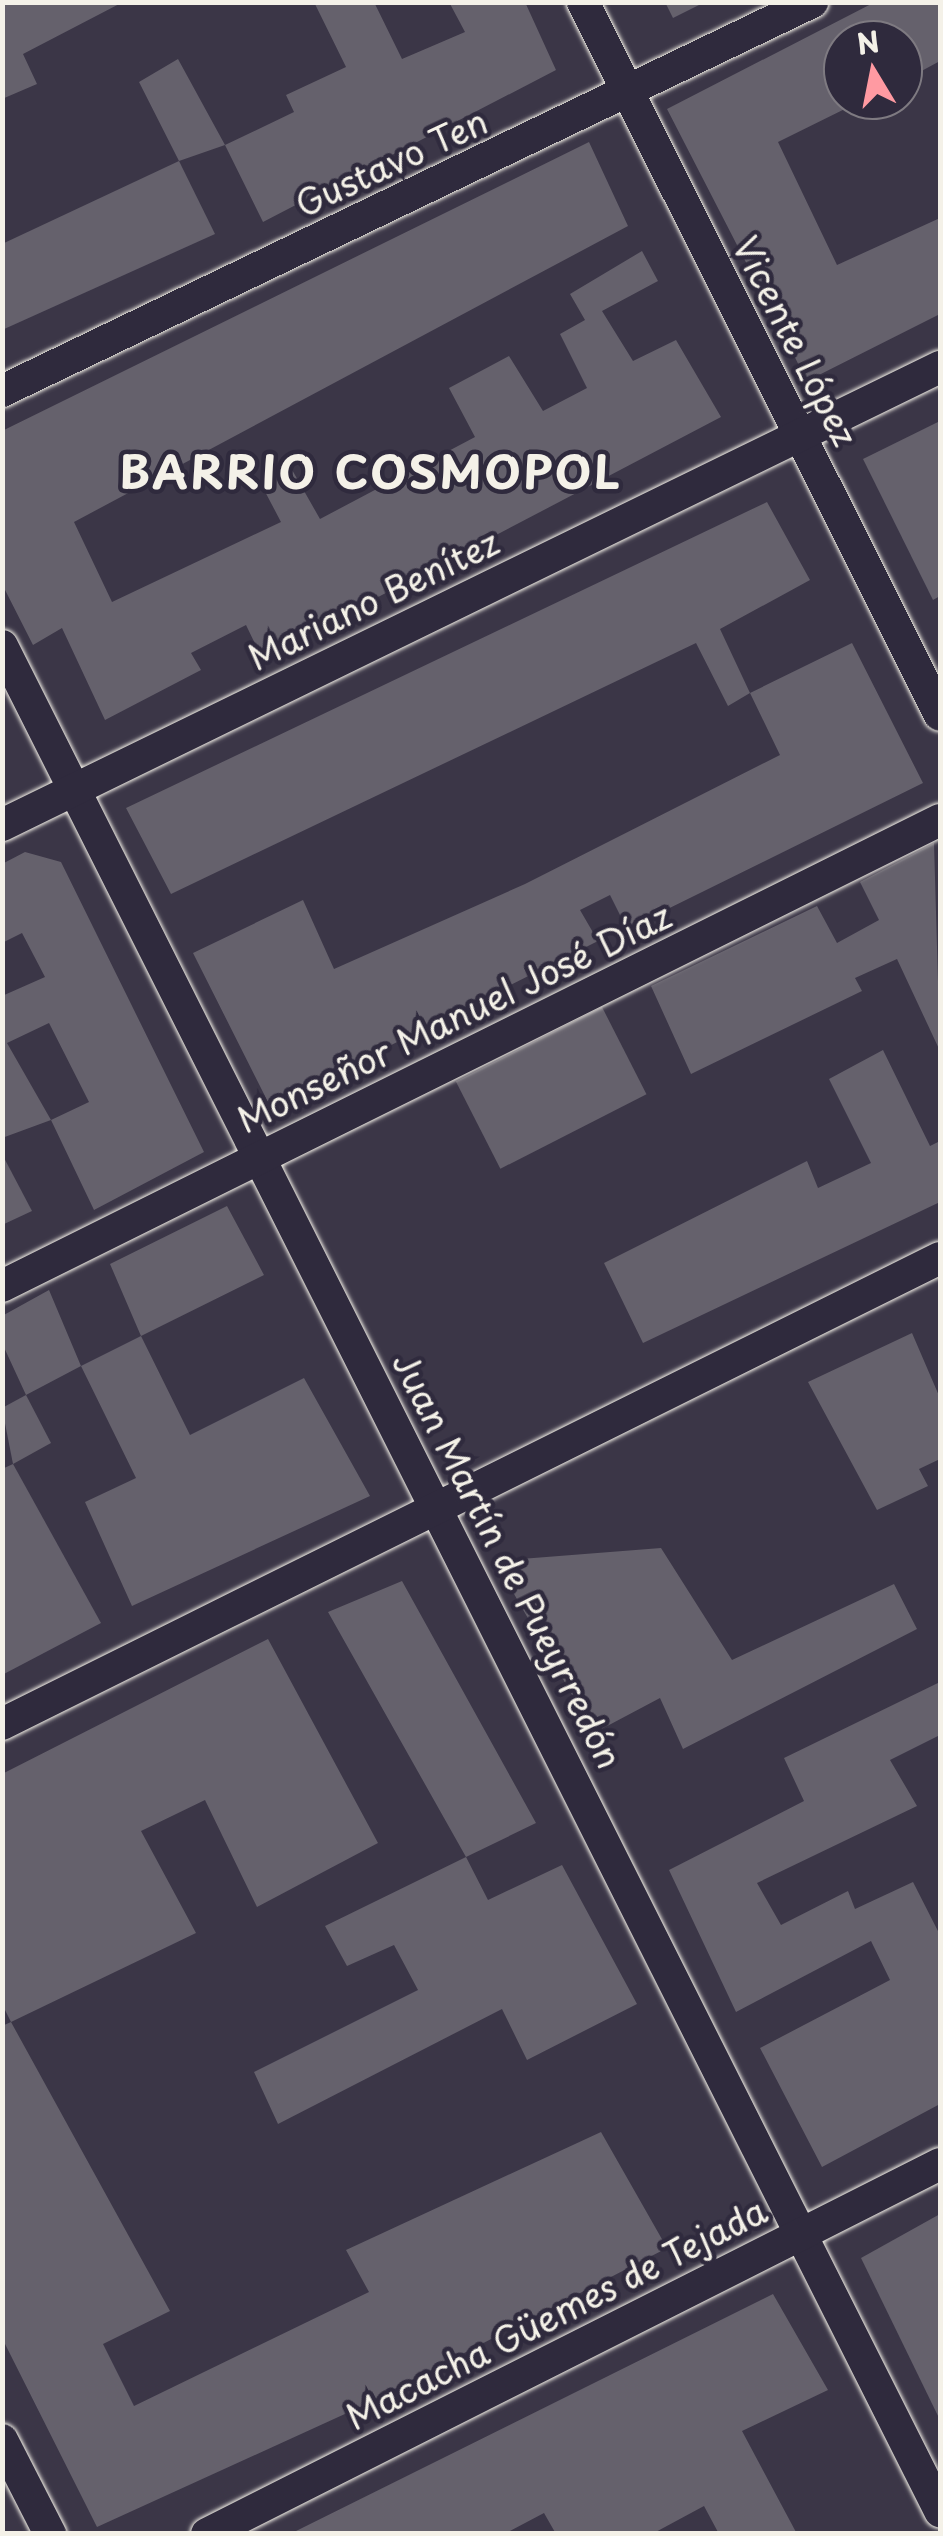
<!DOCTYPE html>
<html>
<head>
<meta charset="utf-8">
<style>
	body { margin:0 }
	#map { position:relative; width:943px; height:2536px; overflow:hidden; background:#3b3647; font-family:"Playpen Sans",sans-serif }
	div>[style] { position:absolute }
	.building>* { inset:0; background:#65616c; transform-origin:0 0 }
	.roads { filter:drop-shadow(0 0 2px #f4f1e8) drop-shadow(0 0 2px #f4f1e8) }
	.street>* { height:32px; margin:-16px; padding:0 16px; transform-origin:16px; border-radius:16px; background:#2f2a3d }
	span { translate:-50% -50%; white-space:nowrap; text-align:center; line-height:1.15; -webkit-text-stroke:9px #2f2a3d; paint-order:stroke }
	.street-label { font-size:35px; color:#f4f1e8 }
	.district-label { font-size:45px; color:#f4f1e8; font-weight:700; letter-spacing:2.5px }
	.frame { position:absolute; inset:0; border:5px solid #f4f1e8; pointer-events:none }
	.north { position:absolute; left:823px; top:20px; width:100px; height:100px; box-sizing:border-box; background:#2f2a3d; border:2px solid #7e7a81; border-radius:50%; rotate:350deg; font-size:28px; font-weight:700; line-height:40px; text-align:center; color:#f4f1e8 }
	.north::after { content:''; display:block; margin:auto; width:35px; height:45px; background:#ff9aa2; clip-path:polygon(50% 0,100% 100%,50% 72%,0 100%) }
</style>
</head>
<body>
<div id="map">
	<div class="building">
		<i style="clip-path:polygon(2px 2px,123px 2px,23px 54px,37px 84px,2px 99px)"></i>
		<i style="clip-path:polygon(314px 2px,374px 2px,402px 59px,465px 32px,449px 2px,525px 2px,556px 70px,263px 222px,225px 145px,179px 161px,139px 82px,178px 59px,225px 145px,294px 112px,286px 95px,346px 67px)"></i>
		<i style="clip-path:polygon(665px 2px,705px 2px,673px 18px)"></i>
		<i style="clip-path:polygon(875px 2px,940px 2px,940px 61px,903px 81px,903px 40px,843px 40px,843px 100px,863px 100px,778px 142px,837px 265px,940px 218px,940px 314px,807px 381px,667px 109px)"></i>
		<i style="clip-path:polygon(589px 142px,628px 226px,74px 522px,112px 602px,281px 522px,261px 484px,291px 468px,320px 519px,475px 437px,449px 388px,509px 356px,543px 411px,587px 388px,560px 334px,585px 320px,570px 294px,642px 251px,658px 281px,602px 311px,633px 361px,676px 340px,721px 417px,262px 658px,246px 625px,191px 653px,201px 670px,105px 720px,62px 628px,33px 645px,2px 584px,2px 431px)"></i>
		<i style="clip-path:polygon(179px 161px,215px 234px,2px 330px,2px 244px)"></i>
		<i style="clip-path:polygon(940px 421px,940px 596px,933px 600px,863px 459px)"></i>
		<i style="clip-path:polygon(767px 502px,810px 580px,720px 629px,750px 693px,728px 706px,696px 643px,171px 894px,126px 808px)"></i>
		<i style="clip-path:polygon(852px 643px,923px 783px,627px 929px,610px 895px,580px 910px,598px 941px,270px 1106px,193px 953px,303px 900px,334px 969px,525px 884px,780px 755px,750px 693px)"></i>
		<i style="clip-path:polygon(934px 843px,940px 1051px,897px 959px,855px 978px,862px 991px,691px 1074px,651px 986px,817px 906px,837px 943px,879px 920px,860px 882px)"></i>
		<i style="clip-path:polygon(25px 852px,61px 862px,204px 1152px,94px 1210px,51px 1120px,89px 1102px,49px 1023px,7px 1043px,51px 1120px,2px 1138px,2px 996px,45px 977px,22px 933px,2px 943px,2px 864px)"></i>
		<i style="left:602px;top:1007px;width:98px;height:164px;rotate:63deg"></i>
		<i style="clip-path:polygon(883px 1050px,930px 1146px,940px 1141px,940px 1202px,643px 1343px,604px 1263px,807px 1161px,818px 1188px,871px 1163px,829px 1079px)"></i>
		<i style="clip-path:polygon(2px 1154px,32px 1211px,2px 1225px)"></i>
		<i style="clip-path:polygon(227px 1206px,264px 1275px,141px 1336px,190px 1435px,304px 1378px,370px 1496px,132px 1606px,85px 1502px,136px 1478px,81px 1366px,26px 1395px,2px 1343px,2px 1316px,49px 1290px,81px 1366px,141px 1336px,110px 1264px)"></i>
		<i style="clip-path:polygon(912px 1333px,940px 1398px,940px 1459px,919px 1469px,928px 1486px,877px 1510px,808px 1382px)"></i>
		<i style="clip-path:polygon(26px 1395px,51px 1443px,13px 1464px,2px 1408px)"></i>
		<i style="clip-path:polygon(13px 1464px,101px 1623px,2px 1675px,2px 1469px)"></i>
		<i style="clip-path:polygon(661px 1548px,732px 1660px,894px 1584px,917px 1629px,683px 1749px,660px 1698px,594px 1733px,495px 1561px)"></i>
		<i style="clip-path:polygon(402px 1581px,536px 1823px,466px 1857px,488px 1900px,562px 1865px,637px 2004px,527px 2060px,502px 2009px,278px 2124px,254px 2072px,418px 1990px,394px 1945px,347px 1966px,325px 1926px,466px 1857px,328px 1612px)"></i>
		<i style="clip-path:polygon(268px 1639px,378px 1843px,257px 1907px,205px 1800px,141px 1831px,196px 1933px,11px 2022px,2px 2004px,2px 1774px)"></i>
		<i style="clip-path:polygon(940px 1682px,940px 1735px,890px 1760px,917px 1806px,757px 1883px,781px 1925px,848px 1891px,855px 1909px,913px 1882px,940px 1935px,940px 2104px,822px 2167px,760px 2048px,890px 1980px,871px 1941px,736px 2012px,669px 1870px,804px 1801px,784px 1758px)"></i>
		<i style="clip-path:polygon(11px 2022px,170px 2311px,103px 2344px,134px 2406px,369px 2292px,346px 2250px,601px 2132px,667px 2248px,358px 2408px,97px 2527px,2px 2338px,2px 2026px)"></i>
		<i style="clip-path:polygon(940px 2214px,940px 2420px,861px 2258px)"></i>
		<i style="clip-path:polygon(773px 2294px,828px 2390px,742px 2431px,797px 2534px,719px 2534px,704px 2506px,652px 2534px,556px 2534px,544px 2513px,504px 2534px,290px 2534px)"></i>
	</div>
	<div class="roads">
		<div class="street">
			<i style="left:583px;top:2px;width:797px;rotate:63.4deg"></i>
			<i style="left:2px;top:391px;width:899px;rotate:-25.65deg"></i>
			<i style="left:2px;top:646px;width:2088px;rotate:63.3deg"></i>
			<i style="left:2px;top:825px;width:1044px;rotate:-26.03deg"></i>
			<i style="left:2px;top:1286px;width:1047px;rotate:-26.42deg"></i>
			<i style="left:2px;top:1724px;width:1047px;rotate:-26.42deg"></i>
			<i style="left:2px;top:2440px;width:106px;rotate:62.9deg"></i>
			<i style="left:207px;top:2534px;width:821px;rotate:-26.78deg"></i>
		</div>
	</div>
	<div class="street-label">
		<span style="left:391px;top:162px;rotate:-25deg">Gustavo Ten</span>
		<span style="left:796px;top:341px;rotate:63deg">Vicente López</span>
		<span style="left:373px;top:599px;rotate:-26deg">Mariano Benítez</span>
		<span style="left:454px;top:1017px;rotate:-26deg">Monseñor Manuel José Díaz</span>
		<span style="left:508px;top:1560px;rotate:63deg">Juan Martín de Pueyrredón</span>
		<span style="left:556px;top:2313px;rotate:-27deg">Macacha Güemes de Tejada</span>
	</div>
	<div class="district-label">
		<span style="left:371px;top:471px">BARRIO COSMOPOL</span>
	</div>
	<div class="frame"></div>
	<div class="north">N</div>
</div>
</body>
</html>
